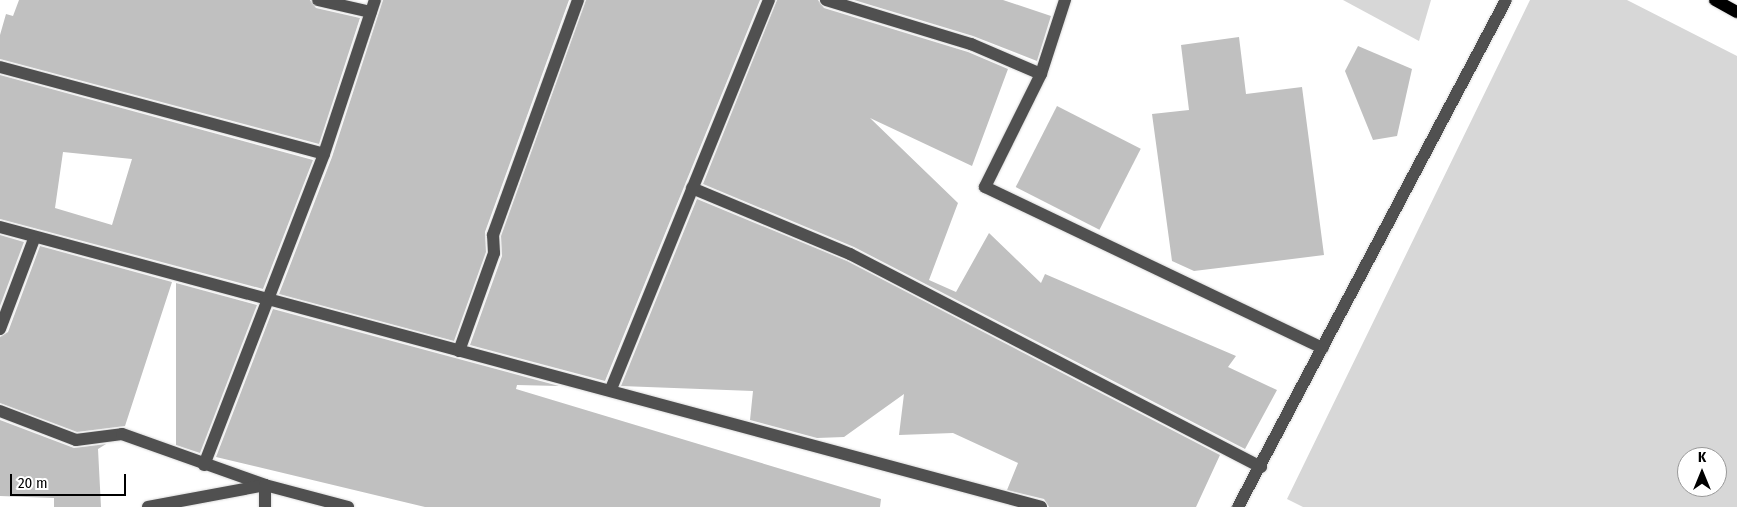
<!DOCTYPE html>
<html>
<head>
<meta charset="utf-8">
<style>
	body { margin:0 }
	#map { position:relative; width:1737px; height:507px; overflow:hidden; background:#fff; font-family:"Fira Sans Condensed",sans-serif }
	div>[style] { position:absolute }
	.green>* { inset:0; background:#d7d7d7 }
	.building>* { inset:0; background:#c0c0c0; transform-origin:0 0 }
	.roads { filter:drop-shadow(0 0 1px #dbdbdb) drop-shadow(0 0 1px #dbdbdb) }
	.minor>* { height:12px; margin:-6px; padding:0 6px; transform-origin:6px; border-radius:6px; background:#505050 }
	.major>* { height:12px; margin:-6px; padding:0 6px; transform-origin:6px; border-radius:6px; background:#000 }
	span { translate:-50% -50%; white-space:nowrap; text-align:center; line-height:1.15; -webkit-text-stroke:5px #fff; paint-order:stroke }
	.north { position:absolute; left:1677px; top:447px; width:50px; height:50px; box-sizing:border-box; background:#fff; border:1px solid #999; border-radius:50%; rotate:0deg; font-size:14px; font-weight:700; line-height:20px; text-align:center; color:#000 }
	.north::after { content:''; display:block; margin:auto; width:18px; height:22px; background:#000; clip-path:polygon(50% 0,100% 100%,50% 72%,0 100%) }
	.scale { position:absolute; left:10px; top:474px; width:116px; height:22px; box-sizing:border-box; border:2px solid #000; border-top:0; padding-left:6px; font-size:15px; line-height:18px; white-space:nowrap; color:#000; -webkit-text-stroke:4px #fff; paint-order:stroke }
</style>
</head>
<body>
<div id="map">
	<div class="green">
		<i style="clip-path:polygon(1343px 0,1431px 0,1419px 41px)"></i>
		<i style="clip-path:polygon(evenodd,1530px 0,1627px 0,1737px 56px,1737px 507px,1303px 507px,1287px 499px,1530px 0,1687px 457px,1717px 457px,1717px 487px,1687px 487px,1687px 457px)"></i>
	</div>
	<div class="building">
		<i style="clip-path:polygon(19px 0,310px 0,316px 8px,360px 18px,319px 144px,0 59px,0 35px,6px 14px,13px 16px)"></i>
		<i style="clip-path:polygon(383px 0,569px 0,485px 232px,486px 252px,454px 341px,279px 294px,332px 157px)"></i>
		<i style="clip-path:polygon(586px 0,760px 0,605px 381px,470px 345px,502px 256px,501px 236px)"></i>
		<i style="clip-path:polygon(777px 0,818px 0,824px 8px,968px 52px,1008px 69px,972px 166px,870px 118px,958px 203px,929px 280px,956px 292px,989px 233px,1041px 283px,1045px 274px,1236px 356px,1228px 367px,1277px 390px,1245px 449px,854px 247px,703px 184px)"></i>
		<i style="clip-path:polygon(854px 0,1003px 0,1051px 16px,1037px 61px,973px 36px)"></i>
		<i style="clip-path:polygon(1239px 37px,1246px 94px,1302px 87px,1324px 255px,1194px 271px,1172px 261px,1152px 114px,1189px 110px,1181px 45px)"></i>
		<i style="clip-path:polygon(1358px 46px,1412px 69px,1397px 136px,1373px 140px,1345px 71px)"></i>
		<i style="clip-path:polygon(evenodd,0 75px,313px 160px,263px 289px,0 219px,0 75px,63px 152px,132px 159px,112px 225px,55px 208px,63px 152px)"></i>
		<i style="left:1057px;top:106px;width:94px;height:91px;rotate:27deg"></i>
		<i style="clip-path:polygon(697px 199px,847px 261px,1220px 455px,1196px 507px,1049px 507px,1044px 499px,1007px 490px,1018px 463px,953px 433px,899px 435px,904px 394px,844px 437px,817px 438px,750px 420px,753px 391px,621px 386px)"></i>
		<i style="clip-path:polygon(0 235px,24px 242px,0 306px)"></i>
		<i style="clip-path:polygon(40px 246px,172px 282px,125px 426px,77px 432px,0 403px,0 337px,8px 332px)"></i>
		<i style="clip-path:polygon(176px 283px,257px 305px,200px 453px,176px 445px)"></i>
		<i style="clip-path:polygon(273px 309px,559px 386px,517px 385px,516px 389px,881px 499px,880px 507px,425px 507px,216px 457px)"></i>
		<i style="clip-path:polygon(0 420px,74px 448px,106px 444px,98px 449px,101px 507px,54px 507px,54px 498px,0 496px)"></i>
	</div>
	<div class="roads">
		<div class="minor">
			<i style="left:318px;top:0;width:54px;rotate:12.8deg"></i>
			<i style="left:826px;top:0;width:152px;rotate:16.9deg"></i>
			<i style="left:971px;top:44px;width:76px;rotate:23.2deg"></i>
			<i style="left:1065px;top:0;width:78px;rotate:108deg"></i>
			<i style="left:1041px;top:74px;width:126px;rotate:116.4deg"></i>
			<i style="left:985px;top:187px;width:374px;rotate:25.5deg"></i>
			<i style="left:0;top:67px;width:335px;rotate:15deg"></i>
			<i style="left:692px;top:188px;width:171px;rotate:22.7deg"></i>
			<i style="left:850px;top:254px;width:463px;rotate:27.4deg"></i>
			<i style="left:0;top:227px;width:1078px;rotate:15.05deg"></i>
			<i style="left:0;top:329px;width:96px;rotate:-69.3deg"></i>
			<i style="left:459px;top:351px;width:104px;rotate:-70.3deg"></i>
			<i style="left:494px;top:253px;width:18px;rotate:-93deg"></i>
			<i style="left:493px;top:235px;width:250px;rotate:-70.1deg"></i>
			<i style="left:611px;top:389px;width:420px;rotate:-67.9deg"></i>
			<i style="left:0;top:411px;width:81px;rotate:20.9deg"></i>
			<i style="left:76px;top:440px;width:46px;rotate:-7.4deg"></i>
			<i style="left:122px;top:434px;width:152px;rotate:19.6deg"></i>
			<i style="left:265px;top:485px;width:86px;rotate:14.8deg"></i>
			<i style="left:204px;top:465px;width:333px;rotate:-68.9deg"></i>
			<i style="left:324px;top:154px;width:162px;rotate:-71.7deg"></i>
			<i style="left:148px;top:507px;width:119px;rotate:-10.6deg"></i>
			<i style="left:265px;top:485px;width:22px;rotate:90deg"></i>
			<i style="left:1238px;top:507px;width:573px;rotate:-62.14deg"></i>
		</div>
		<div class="major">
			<i style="left:1715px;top:0;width:25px;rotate:29deg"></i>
		</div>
	</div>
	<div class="north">K</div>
	<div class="scale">20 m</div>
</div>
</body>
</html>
